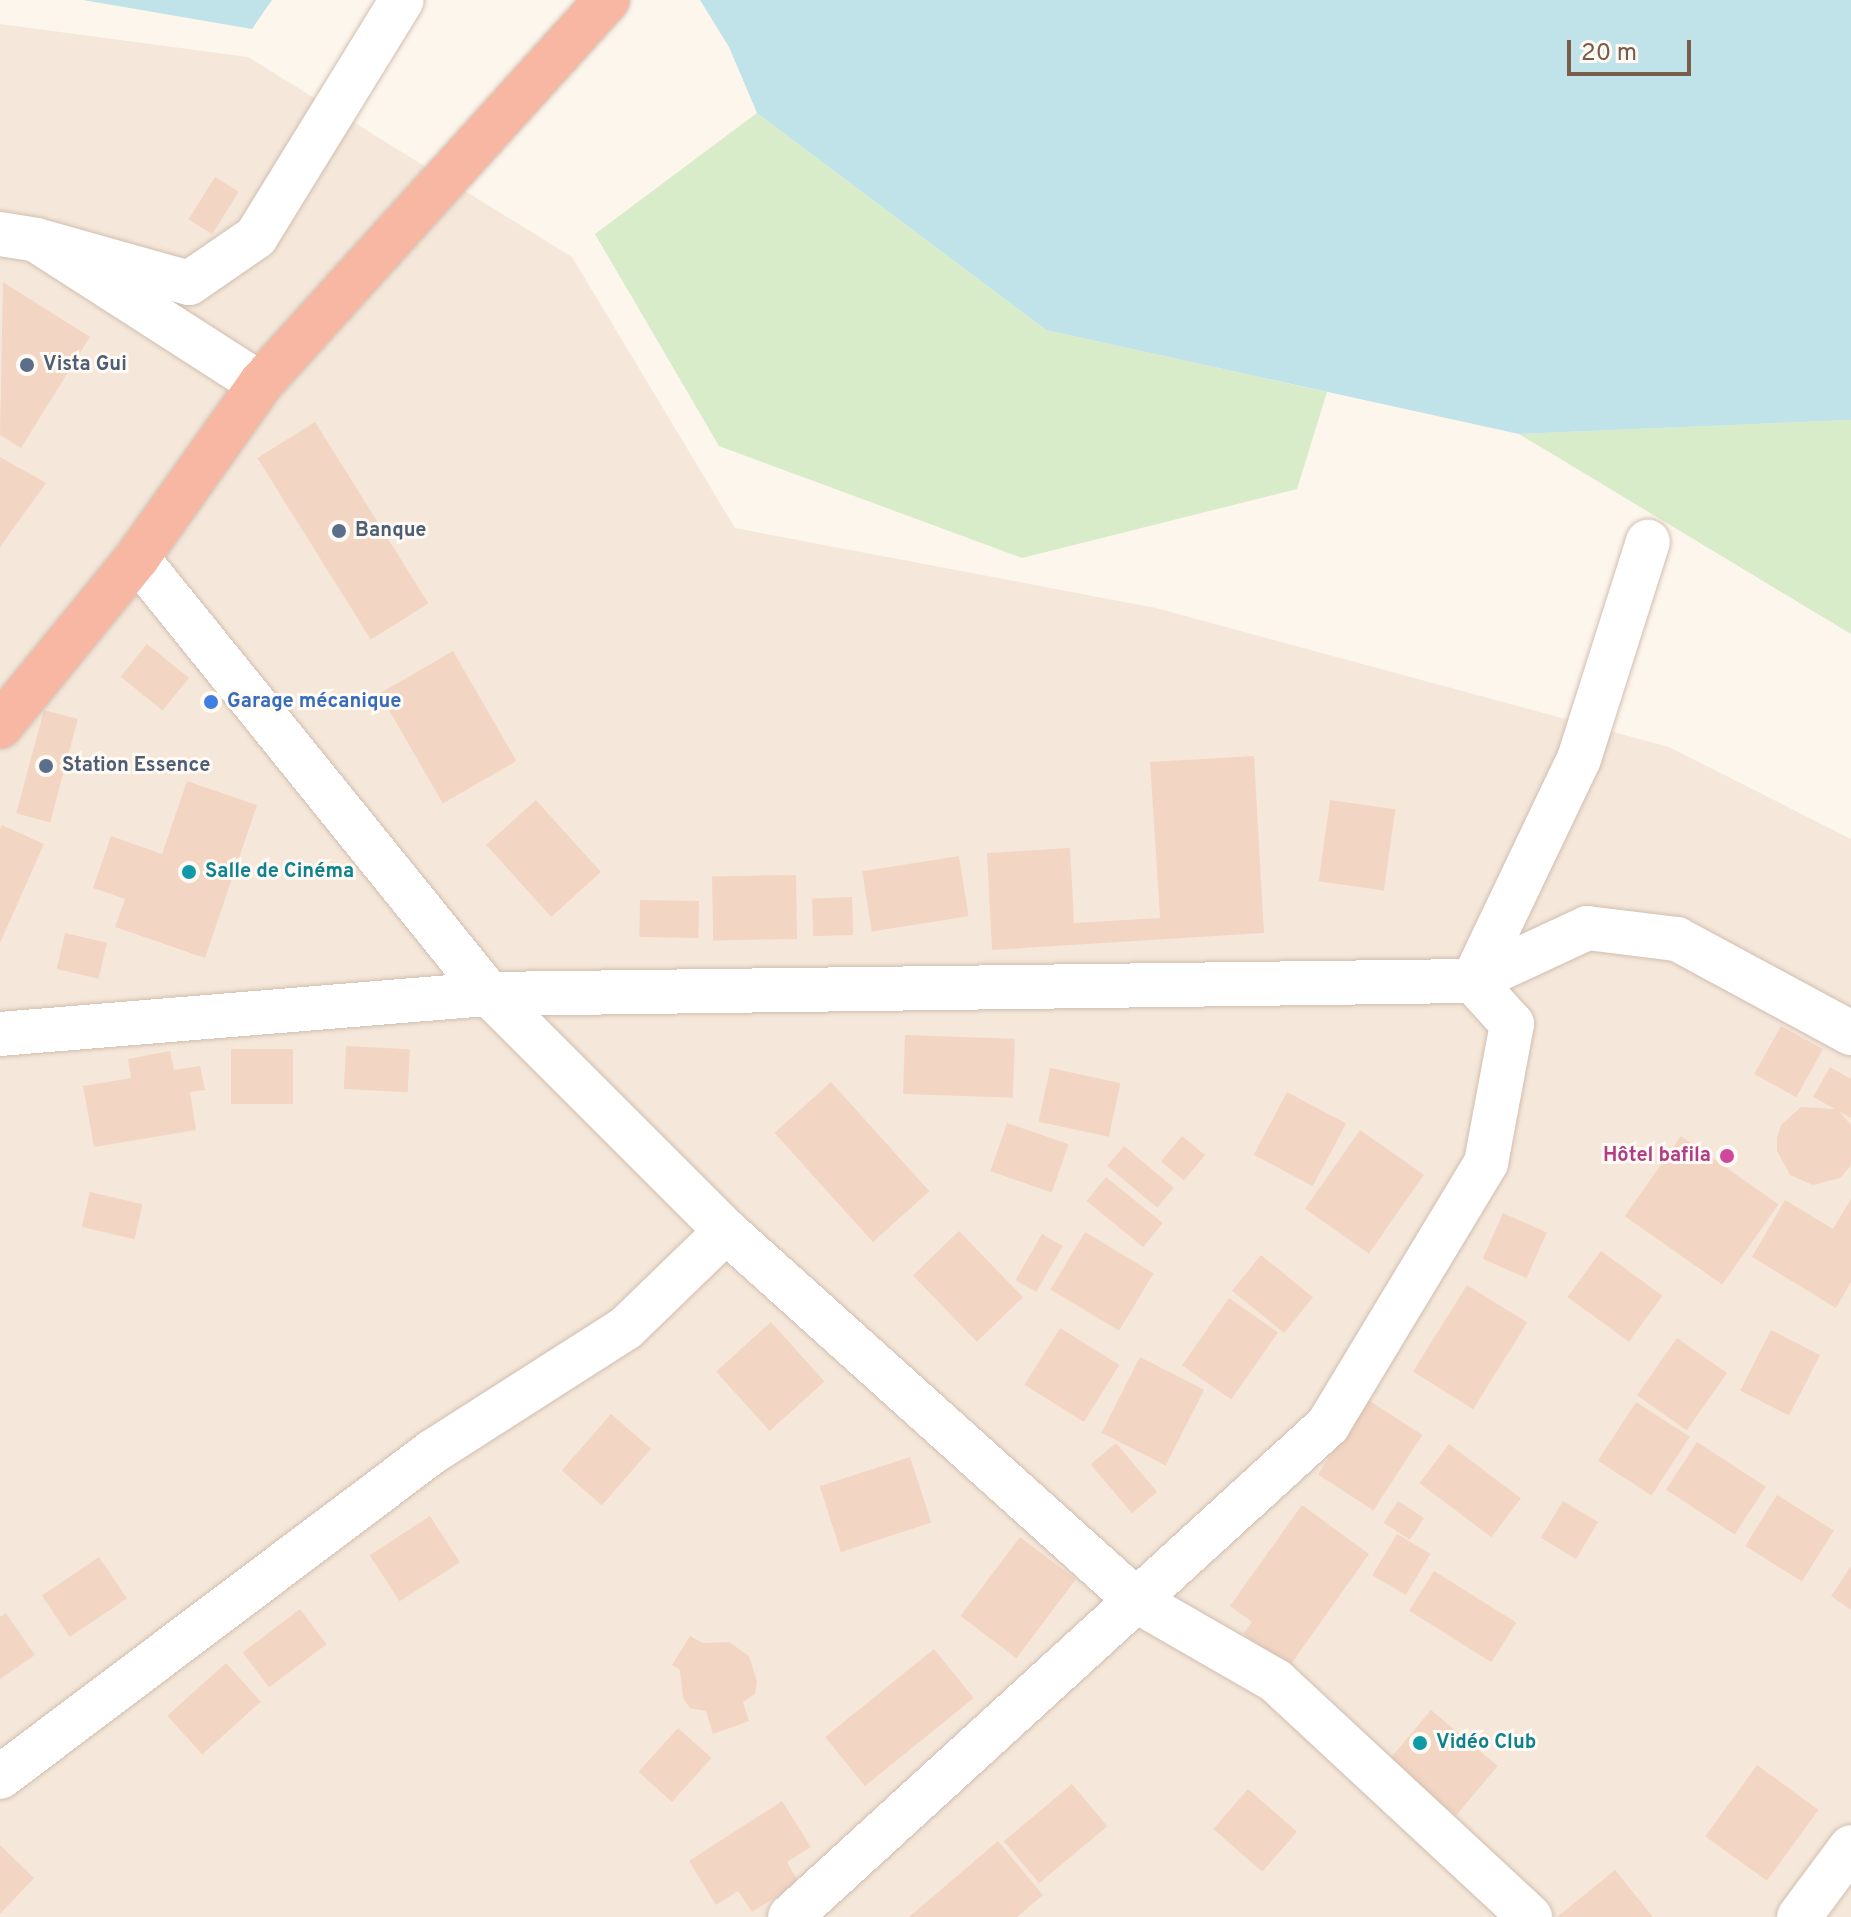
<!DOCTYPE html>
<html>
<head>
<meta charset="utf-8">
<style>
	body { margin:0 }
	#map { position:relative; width:1851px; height:1917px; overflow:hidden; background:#fdf6ec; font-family:Overpass,sans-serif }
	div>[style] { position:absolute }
	.residential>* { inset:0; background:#f5e8da }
	.green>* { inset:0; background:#d8ecc9 }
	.water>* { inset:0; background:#bfe3e8 }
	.building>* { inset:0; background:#f3d5c3; transform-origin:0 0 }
	.roads { filter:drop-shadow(0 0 2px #d1beb0) drop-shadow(0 0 2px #d1beb0) }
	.minor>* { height:44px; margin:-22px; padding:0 22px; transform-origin:22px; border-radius:22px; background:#fff }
	.highway>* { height:44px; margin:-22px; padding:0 22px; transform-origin:22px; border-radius:22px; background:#f7b7a3 }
	.dots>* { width:22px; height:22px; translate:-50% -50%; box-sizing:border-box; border:4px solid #fffaf3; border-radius:50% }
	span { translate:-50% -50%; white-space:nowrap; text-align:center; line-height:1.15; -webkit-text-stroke:6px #fffaf3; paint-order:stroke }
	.service-label { font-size:20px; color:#4e5e75; font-weight:700 }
	.left { translate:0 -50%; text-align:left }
	.shop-label { font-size:20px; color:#366cbe; font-weight:700 }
	.culture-label { font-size:20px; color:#0d838f; font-weight:700 }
	.hotel-label { font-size:20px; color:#b23c85; font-weight:700 }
	.right { translate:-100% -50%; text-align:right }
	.scale { position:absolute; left:1567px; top:40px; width:124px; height:36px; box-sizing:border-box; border:4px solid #7a5c4d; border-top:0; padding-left:10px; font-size:24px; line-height:28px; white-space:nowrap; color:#7a5c4d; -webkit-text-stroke:6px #fffaf3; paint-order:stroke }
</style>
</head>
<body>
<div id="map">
	<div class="residential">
		<i style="clip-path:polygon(0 24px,248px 57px,572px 257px,735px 528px,1156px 608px,1669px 747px,1851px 839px,1851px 1917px,0 1917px)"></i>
	</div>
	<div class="green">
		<i style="clip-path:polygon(757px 113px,1046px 330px,1327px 392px,1297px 489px,1022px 558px,719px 446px,595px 234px)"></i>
		<i style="clip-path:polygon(1851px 420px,1851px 634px,1519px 434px)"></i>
	</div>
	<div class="water">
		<i style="clip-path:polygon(83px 0,272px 0,252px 29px)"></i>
		<i style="clip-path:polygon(700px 0,1851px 0,1851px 420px,1519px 434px,1046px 330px,757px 113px,729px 47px)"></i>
	</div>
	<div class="building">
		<i style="left:215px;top:177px;width:28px;height:50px;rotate:32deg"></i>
		<i style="clip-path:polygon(3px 282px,90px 337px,21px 448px,0 435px)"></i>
		<i style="left:315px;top:422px;width:214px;height:68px;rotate:58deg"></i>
		<i style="clip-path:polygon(0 457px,46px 483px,0 547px)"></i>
		<i style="left:147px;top:644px;width:54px;height:42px;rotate:39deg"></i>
		<i style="left:453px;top:651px;width:127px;height:85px;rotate:60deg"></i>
		<i style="left:44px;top:710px;width:35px;height:107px;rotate:15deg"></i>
		<i style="clip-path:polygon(1254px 756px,1264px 933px,992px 950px,987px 853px,1070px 848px,1074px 923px,1160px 918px,1150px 762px)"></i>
		<i style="clip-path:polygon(187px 781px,257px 805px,205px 958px,115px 927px,125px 899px,93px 888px,111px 836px,162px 854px)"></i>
		<i style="left:536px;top:800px;width:97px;height:67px;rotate:48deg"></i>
		<i style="left:1330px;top:800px;width:66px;height:82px;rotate:8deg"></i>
		<i style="clip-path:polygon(2px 825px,44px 844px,0 943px,0 829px)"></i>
		<i style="left:959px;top:856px;width:61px;height:98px;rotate:81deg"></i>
		<i style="left:796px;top:875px;width:64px;height:84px;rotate:89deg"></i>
		<i style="left:852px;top:897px;width:38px;height:40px;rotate:88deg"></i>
		<i style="left:640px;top:900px;width:59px;height:37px;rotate:1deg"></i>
		<i style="left:65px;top:933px;width:43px;height:37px;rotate:13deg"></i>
		<i style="left:1781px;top:1026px;width:48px;height:55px;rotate:29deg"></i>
		<i style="left:905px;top:1035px;width:110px;height:59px;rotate:2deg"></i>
		<i style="left:346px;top:1046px;width:64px;height:43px;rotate:3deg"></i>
		<i style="left:231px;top:1049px;width:62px;height:55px"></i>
		<i style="clip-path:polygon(170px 1051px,174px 1070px,200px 1066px,205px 1090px,190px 1092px,196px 1130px,94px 1147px,83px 1086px,131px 1078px,128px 1059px)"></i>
		<i style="clip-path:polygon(1830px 1067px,1851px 1079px,1851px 1118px,1839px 1111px,1851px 1125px,1851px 1165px,1840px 1178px,1813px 1185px,1790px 1175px,1777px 1151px,1777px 1138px,1781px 1125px,1801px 1107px,1835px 1109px,1813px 1097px)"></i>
		<i style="left:1050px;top:1068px;width:72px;height:55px;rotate:12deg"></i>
		<i style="left:831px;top:1082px;width:147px;height:76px;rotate:48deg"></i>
		<i style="left:1287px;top:1092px;width:67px;height:71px;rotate:28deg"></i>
		<i style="left:1007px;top:1123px;width:65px;height:51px;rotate:19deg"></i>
		<i style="left:1360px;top:1130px;width:78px;height:96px;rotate:35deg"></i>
		<i style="left:1182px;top:1136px;width:30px;height:33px;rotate:40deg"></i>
		<i style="left:1681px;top:1136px;width:119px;height:98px;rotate:35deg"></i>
		<i style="left:1124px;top:1146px;width:65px;height:26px;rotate:40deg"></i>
		<i style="left:1106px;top:1177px;width:73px;height:31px;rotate:39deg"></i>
		<i style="left:90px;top:1192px;width:54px;height:36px;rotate:13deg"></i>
		<i style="clip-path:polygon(1851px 1199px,1851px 1282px,1836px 1308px,1752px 1257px,1785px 1200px,1833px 1229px)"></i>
		<i style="left:1503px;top:1213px;width:48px;height:50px;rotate:24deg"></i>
		<i style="left:959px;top:1231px;width:92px;height:64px;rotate:46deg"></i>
		<i style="left:1085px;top:1232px;width:80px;height:67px;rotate:31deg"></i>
		<i style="left:1042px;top:1234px;width:24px;height:53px;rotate:30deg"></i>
		<i style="left:1601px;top:1251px;width:76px;height:57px;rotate:36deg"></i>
		<i style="left:1261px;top:1255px;width:67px;height:46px;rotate:39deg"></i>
		<i style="left:1467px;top:1285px;width:71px;height:102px;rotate:32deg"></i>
		<i style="left:1229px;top:1298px;width:60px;height:82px;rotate:35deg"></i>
		<i style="left:771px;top:1322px;width:80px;height:74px;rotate:48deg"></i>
		<i style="left:1060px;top:1328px;width:70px;height:67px;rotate:32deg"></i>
		<i style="left:1771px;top:1330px;width:55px;height:68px;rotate:27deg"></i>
		<i style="left:1677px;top:1338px;width:61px;height:70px;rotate:35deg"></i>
		<i style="left:1140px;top:1357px;width:72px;height:85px;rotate:27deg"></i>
		<i style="left:1367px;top:1399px;width:66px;height:90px;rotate:33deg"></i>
		<i style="left:1636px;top:1402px;width:64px;height:70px;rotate:33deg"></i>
		<i style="left:611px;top:1414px;width:53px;height:75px;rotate:41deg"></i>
		<i style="left:1697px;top:1442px;width:82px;height:57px;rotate:33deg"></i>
		<i style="left:1116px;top:1443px;width:64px;height:33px;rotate:50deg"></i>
		<i style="left:1449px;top:1444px;width:90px;height:49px;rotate:37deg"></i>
		<i style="left:910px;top:1457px;width:69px;height:95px;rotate:72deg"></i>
		<i style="left:1777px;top:1495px;width:67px;height:60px;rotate:32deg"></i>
		<i style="left:1398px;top:1501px;width:31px;height:26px;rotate:33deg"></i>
		<i style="left:1563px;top:1501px;width:41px;height:43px;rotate:31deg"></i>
		<i style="clip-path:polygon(1302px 1505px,1369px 1554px,1289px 1667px,1243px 1634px,1252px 1622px,1230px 1606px)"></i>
		<i style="left:430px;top:1516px;width:55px;height:72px;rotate:57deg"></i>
		<i style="left:1397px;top:1534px;width:39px;height:48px;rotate:31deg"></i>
		<i style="left:1020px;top:1537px;width:70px;height:99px;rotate:37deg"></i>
		<i style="left:99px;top:1557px;width:50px;height:69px;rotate:56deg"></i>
		<i style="clip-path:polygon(1851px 1566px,1851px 1610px,1831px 1596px)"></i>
		<i style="left:1434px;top:1571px;width:97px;height:47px;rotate:32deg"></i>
		<i style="left:300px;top:1609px;width:44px;height:72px;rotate:53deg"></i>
		<i style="clip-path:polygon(6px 1613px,35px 1655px,0 1679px,0 1617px)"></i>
		<i style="clip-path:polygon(690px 1636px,703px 1643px,729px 1642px,749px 1656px,757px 1681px,755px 1694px,743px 1702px,749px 1721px,713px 1734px,706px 1711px,690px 1708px,683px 1698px,680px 1670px,672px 1665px)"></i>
		<i style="left:934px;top:1649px;width:63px;height:140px;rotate:51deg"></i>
		<i style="left:226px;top:1663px;width:52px;height:79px;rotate:48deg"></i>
		<i style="left:1431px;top:1710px;width:87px;height:65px;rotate:40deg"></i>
		<i style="left:678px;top:1728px;width:45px;height:59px;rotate:42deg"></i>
		<i style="left:1757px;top:1765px;width:76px;height:88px;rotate:36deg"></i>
		<i style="left:1072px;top:1784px;width:55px;height:89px;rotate:50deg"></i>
		<i style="left:1248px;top:1789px;width:65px;height:53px;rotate:41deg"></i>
		<i style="clip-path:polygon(782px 1801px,811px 1847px,787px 1862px,799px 1883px,752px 1912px,738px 1891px,716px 1905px,689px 1861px)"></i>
		<i style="clip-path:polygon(998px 1841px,1043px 1895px,1017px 1917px,909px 1917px)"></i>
		<i style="clip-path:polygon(0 1845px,34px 1878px,0 1914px)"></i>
		<i style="clip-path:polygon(1615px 1870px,1653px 1917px,1557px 1917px)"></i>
	</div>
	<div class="roads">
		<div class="minor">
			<i style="left:0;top:234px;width:36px;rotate:9deg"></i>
			<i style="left:36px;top:240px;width:266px;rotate:32.7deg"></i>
			<i style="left:36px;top:240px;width:159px;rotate:15.7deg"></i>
			<i style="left:189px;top:283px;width:81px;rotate:-34.5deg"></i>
			<i style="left:256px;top:237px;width:278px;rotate:-58.4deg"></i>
			<i style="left:137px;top:558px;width:560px;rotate:51.08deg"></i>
			<i style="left:489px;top:994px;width:335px;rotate:45deg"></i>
			<i style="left:726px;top:1231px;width:553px;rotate:41.99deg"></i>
			<i style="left:1137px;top:1601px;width:160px;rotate:29.9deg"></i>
			<i style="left:1276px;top:1681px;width:347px;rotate:42.9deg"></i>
			<i style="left:1473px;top:981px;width:246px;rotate:-64.5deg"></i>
			<i style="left:1579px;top:759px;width:228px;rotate:-72.4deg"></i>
			<i style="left:1473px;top:981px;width:126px;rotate:-24.9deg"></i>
			<i style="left:1587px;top:928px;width:91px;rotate:7deg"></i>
			<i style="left:1677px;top:939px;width:198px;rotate:28.4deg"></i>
			<i style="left:0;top:1034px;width:491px;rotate:-4.7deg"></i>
			<i style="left:489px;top:994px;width:984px;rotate:-0.76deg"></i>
			<i style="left:1473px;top:981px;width:58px;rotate:47.8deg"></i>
			<i style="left:1512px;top:1024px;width:141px;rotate:100.6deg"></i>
			<i style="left:1486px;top:1163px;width:306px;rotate:121.1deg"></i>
			<i style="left:1328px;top:1425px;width:729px;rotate:137.56deg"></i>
			<i style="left:0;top:1777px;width:541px;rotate:-36.95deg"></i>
			<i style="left:432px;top:1452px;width:230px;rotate:-32.6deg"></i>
			<i style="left:626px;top:1328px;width:139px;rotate:-44.1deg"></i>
			<i style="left:1799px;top:1917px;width:87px;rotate:-53.4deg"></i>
		</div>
		<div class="highway">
			<i style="left:0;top:726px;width:217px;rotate:-50.8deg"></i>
			<i style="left:137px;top:558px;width:213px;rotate:-54.7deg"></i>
			<i style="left:260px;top:384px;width:518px;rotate:-47.9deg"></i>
		</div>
	</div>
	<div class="dots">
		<i style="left:27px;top:365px;background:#5c6f8a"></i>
		<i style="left:339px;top:531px;background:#5c6f8a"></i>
		<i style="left:211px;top:702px;background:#3f7fe0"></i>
		<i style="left:46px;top:766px;background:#5c6f8a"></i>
		<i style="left:189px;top:872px;background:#0f9aa8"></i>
		<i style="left:1727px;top:1156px;background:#d1479c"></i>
		<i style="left:1420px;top:1743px;background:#0f9aa8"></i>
	</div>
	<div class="service-label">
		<span class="left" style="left:43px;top:365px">Vista Gui</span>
		<span class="left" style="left:355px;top:531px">Banque</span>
		<span class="left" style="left:62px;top:766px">Station Essence</span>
	</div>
	<div class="shop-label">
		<span class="left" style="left:227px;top:702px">Garage mécanique</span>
	</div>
	<div class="culture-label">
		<span class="left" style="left:205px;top:872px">Salle de Cinéma</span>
		<span class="left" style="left:1436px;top:1743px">Vidéo Club</span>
	</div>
	<div class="hotel-label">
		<span class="right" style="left:1711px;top:1156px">Hôtel bafila</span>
	</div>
	<div class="scale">20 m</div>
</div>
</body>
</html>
